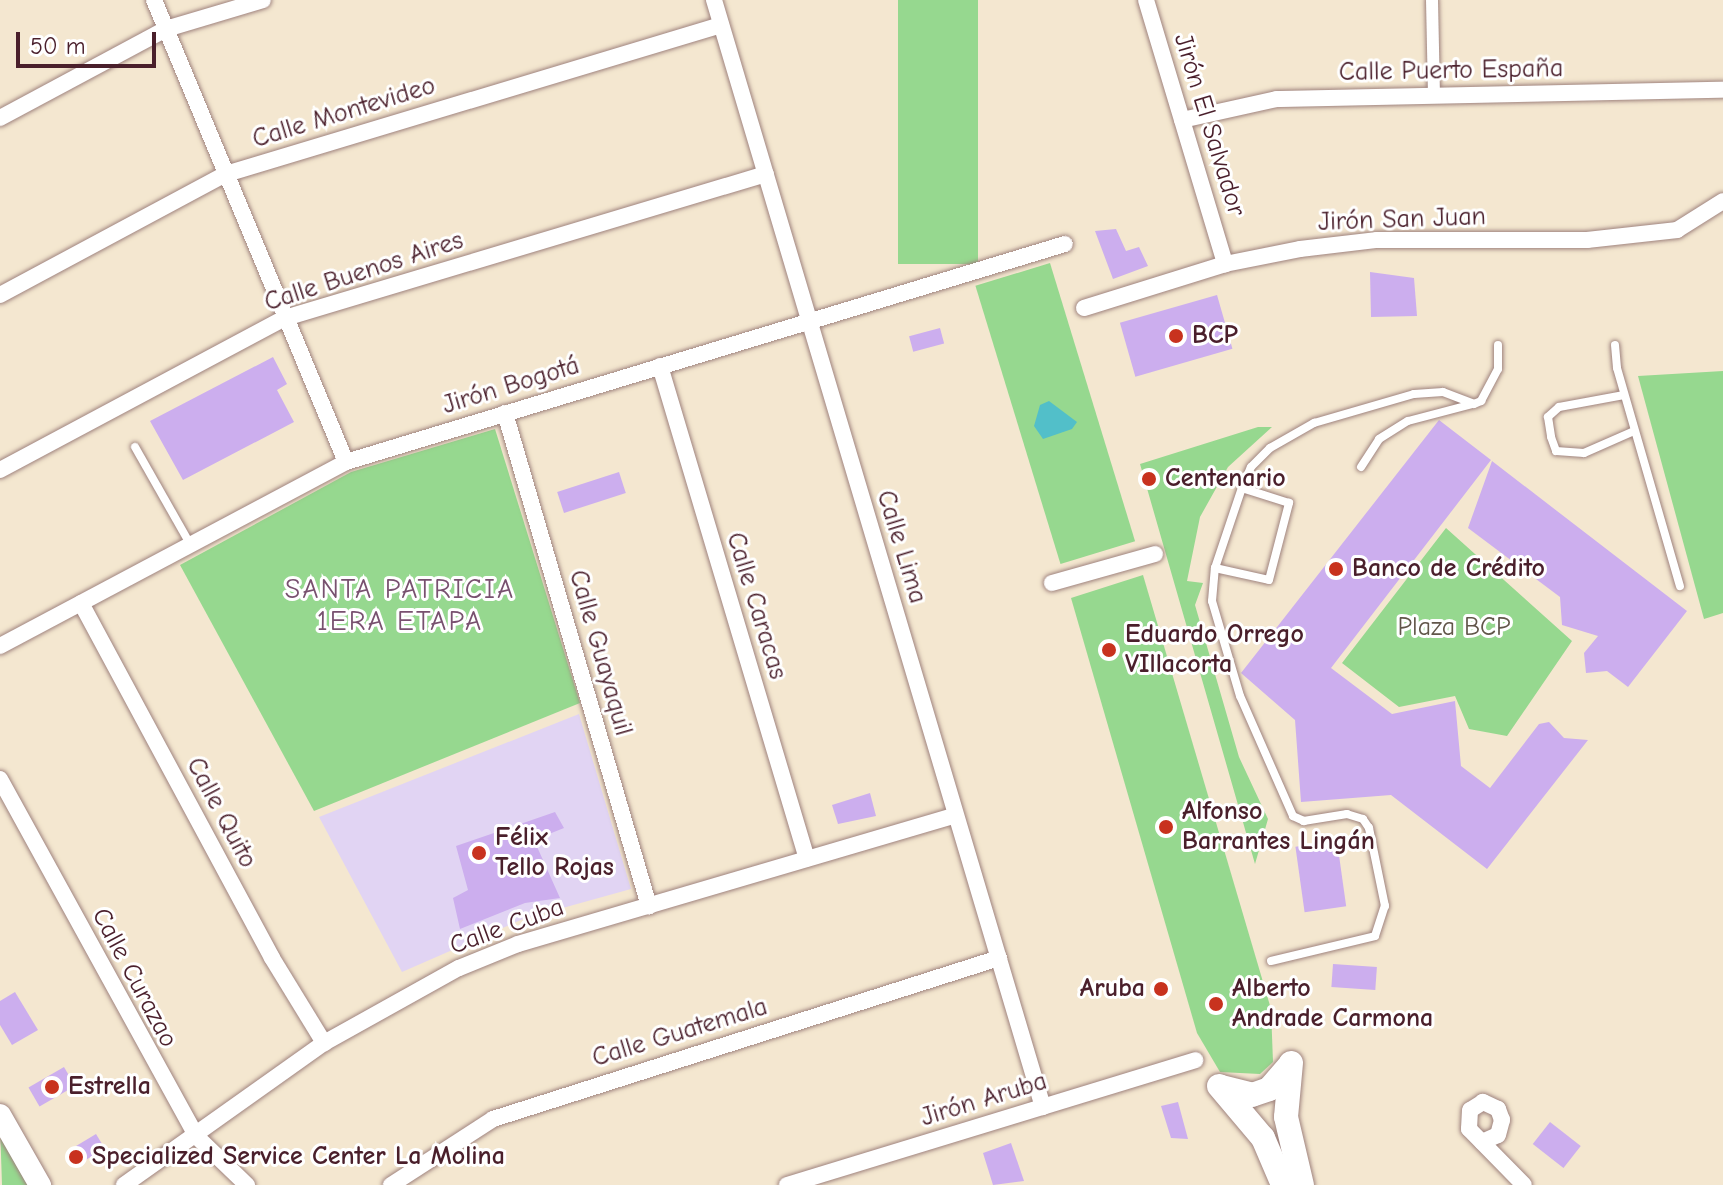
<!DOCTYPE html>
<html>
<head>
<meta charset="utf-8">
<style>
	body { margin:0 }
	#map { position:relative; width:1723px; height:1185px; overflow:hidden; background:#f4e7d0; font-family:"Comic Neue",sans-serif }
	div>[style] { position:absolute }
	.built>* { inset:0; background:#e1d4f3 }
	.green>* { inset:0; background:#96d88f; transform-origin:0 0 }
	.water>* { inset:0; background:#52bfc9 }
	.building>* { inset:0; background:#ccaeee; transform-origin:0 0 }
	.roads { filter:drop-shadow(0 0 2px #9f837e) drop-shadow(0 0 2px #9f837e) }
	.service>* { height:8px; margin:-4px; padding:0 4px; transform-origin:4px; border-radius:4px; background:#fff }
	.pedestrian>* { height:12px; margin:-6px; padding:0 6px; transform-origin:6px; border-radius:6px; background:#fff }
	.minor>* { height:16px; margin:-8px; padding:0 8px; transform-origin:8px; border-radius:8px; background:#fff }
	.secondary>* { height:22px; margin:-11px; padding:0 11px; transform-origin:11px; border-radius:11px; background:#fff }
	.primary>* { height:24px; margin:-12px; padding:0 12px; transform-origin:12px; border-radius:12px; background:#fff }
	.dots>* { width:22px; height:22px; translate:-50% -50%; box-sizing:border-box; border:4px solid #fff; border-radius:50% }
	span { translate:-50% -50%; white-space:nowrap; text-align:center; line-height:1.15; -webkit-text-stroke:6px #fff; paint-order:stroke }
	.street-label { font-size:26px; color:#4a1f2b }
	.poi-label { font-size:26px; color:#4a1f2b; font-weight:700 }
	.left { translate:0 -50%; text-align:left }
	.right { translate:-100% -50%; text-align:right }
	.park-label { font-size:26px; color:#615649 }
	.neighbourhood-label { font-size:28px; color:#78516f; letter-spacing:2px }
	.scale { position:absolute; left:16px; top:32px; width:140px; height:36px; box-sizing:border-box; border:4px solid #4a1f2b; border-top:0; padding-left:10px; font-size:24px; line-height:28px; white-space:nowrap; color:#4a1f2b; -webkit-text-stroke:6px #fff; paint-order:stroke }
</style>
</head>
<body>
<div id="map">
	<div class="built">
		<i style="clip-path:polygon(579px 714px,631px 889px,523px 919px,402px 972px,319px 817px)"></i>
	</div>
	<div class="green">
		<i style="left:898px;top:0;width:80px;height:264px"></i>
		<i style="left:1050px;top:263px;width:291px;height:78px;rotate:73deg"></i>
		<i style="clip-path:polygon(1723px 371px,1723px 613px,1704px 619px,1638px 376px)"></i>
		<i style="clip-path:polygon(1258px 427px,1272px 427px,1228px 467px,1200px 517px,1187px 581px,1203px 583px,1195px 605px,1239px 757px,1268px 819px,1255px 864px,1140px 464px)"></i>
		<i style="clip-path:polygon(495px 429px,580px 703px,314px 811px,180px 565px,351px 472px)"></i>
		<i style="clip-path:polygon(1446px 528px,1572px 641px,1507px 736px,1469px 729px,1455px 696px,1399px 707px,1342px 663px)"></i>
		<i style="clip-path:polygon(1143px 575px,1271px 1009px,1273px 1062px,1260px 1074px,1220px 1072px,1197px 1033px,1071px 598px)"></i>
		<i style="clip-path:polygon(0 1124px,35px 1185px,2px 1185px)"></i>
	</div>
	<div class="water">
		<i style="clip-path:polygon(1049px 401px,1077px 422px,1072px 429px,1043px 439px,1034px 426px,1040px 405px)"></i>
	</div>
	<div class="building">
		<i style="clip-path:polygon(1116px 229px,1126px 251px,1139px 247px,1148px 266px,1113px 279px,1095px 231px)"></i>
		<i style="clip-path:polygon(1370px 272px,1414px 278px,1417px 316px,1371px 317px)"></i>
		<i style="left:1217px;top:295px;width:56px;height:101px;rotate:74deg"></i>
		<i style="left:940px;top:328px;width:16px;height:32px;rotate:75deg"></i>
		<i style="clip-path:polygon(273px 357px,287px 384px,277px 390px,294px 422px,183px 480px,150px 421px)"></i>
		<i style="clip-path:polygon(1439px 420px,1491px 460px,1331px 668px,1392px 714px,1455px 701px,1461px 766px,1490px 788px,1539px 724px,1549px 722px,1564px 738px,1588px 740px,1487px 869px,1391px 795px,1301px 802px,1295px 720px,1241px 673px)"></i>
		<i style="clip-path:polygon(1492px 461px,1687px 611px,1628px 687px,1607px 671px,1586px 673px,1584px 653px,1598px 636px,1562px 625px,1560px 597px,1468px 528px)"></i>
		<i style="left:619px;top:472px;width:22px;height:65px;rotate:72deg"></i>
		<i style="clip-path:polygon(870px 793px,876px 816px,838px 824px,832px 805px)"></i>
		<i style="clip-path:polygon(555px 812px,564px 828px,534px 840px,560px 898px,525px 903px,460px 929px,453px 898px,468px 890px,456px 846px)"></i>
		<i style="left:1337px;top:841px;width:66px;height:42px;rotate:82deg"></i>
		<i style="left:1333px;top:964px;width:44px;height:23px;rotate:4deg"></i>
		<i style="clip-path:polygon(15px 992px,38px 1030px,12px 1045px,0 1025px,0 1001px)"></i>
		<i style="left:64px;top:1067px;width:22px;height:41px;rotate:60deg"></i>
		<i style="clip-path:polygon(1178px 1102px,1188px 1139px,1171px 1138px,1161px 1106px)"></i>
		<i style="left:1550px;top:1122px;width:39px;height:28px;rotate:38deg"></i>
		<i style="left:96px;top:1134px;width:17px;height:31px;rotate:59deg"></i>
		<i style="clip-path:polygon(1011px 1143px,1024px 1181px,993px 1185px,983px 1153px)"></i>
	</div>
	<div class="roads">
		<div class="service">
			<i style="left:1615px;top:345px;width:23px;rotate:85deg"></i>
			<i style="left:1617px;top:368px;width:227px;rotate:73.9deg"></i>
			<i style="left:1624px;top:395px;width:66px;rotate:169.5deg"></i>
			<i style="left:1559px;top:407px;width:15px;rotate:138deg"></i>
			<i style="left:1548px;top:417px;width:20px;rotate:81deg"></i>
			<i style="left:1551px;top:437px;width:15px;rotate:70deg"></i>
			<i style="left:1556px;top:451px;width:28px;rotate:4deg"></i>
			<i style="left:1584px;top:453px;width:55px;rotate:-23.7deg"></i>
			<i style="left:135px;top:447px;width:112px;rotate:60.4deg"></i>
			<i style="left:1361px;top:467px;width:33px;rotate:-57deg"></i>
			<i style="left:1379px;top:439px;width:34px;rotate:-32deg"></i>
			<i style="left:1408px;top:421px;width:67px;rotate:-14.7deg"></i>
			<i style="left:1215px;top:568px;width:55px;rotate:12.5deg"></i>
			<i style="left:1269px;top:580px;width:80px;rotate:-75.4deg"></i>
			<i style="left:1289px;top:503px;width:49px;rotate:-162.3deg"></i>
			<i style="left:1271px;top:961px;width:107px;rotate:-13.5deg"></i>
			<i style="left:1375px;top:936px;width:32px;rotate:-72deg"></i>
			<i style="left:1385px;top:906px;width:80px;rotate:-101.6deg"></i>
			<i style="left:1369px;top:828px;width:11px;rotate:-124deg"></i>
			<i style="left:1363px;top:819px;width:17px;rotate:-163deg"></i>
			<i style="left:1347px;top:814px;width:44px;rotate:170.8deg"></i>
			<i style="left:1304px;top:821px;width:12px;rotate:-156deg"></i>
			<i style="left:1293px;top:816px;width:131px;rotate:-113.8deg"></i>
			<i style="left:1240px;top:696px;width:99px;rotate:-106.4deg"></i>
			<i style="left:1212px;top:601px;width:33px;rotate:-85deg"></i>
			<i style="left:1215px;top:568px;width:84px;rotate:-71.4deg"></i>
			<i style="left:1242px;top:488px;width:23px;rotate:-67deg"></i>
			<i style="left:1251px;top:467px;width:27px;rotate:-45deg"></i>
			<i style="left:1270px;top:448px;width:51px;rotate:-29.6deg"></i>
			<i style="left:1314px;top:423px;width:104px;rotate:-16.2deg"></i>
			<i style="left:1414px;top:394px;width:29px;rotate:-4deg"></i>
			<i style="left:1443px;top:392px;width:33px;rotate:21deg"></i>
			<i style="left:1474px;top:404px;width:8px;rotate:-23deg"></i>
			<i style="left:1481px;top:401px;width:36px;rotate:-62deg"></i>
			<i style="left:1498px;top:369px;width:24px;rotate:-90deg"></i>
		</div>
		<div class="pedestrian">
			<i style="left:1432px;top:0;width:96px;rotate:88.8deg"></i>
		</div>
		<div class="minor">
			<i style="left:154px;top:0;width:500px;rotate:67.43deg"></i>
			<i style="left:714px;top:0;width:1155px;rotate:73.45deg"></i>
			<i style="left:1146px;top:0;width:276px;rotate:73.3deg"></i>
			<i style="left:0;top:118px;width:188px;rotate:-28.2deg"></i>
			<i style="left:166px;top:29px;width:101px;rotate:-16.6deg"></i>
			<i style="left:1182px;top:120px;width:97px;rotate:-12.5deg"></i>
			<i style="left:1277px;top:99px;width:446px;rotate:-1.2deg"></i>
			<i style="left:0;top:295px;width:256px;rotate:-28.2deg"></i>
			<i style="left:226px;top:174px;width:517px;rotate:-16.75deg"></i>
			<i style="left:1084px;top:308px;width:148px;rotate:-17.3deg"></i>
			<i style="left:1225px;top:264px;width:76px;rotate:-11.3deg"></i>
			<i style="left:1300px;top:249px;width:78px;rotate:-6.7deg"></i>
			<i style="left:1377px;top:240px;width:210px"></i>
			<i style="left:1587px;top:240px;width:91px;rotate:-6.3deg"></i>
			<i style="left:1677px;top:230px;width:54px;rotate:-32.2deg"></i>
			<i style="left:660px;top:366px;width:514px;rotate:73.4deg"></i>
			<i style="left:505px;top:413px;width:514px;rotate:73.72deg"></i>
			<i style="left:0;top:470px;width:323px;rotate:-28.1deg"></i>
			<i style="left:285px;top:318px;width:502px;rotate:-16.67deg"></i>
			<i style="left:1052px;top:583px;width:107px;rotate:-15.7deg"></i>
			<i style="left:81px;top:603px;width:403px;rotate:61.7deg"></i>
			<i style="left:272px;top:958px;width:100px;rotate:58.5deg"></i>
			<i style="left:0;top:646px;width:392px;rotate:-28deg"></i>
			<i style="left:346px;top:462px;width:751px;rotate:-16.87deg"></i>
			<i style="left:0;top:779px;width:407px;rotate:61.2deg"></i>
			<i style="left:196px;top:1136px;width:71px;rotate:43.9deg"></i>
			<i style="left:1482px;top:1142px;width:17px;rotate:-24deg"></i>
			<i style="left:1498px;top:1135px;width:16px;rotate:-75deg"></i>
			<i style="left:1502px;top:1120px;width:12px;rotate:-110deg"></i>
			<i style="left:1498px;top:1109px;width:17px;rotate:-155deg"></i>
			<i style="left:1483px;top:1102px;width:15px;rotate:148deg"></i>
			<i style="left:1470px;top:1110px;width:19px;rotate:93deg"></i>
			<i style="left:1469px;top:1129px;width:78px;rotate:45.5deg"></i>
			<i style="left:124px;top:1185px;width:245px;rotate:-35.4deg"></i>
			<i style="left:324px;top:1043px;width:154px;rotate:-29.1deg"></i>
			<i style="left:459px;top:968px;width:64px;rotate:-22.1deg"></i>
			<i style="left:518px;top:944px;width:454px;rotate:-16.4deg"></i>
			<i style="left:391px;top:1185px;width:121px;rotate:-32.9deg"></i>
			<i style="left:493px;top:1119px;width:531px;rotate:-17.65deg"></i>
			<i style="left:787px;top:1185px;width:427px;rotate:-17deg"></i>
		</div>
		<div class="secondary">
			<i style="left:0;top:1115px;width:81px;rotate:60.3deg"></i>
		</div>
		<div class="primary">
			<i style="left:1291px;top:1063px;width:54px;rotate:95.3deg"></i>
			<i style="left:1286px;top:1117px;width:70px;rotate:76.8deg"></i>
			<i style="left:1219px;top:1086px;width:68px;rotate:49.8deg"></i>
			<i style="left:1263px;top:1138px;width:51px;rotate:66.9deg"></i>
			<i style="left:1221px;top:1087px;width:32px;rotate:14deg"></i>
			<i style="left:1252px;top:1095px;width:18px;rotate:-19deg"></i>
			<i style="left:1269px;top:1089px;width:32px;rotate:-49deg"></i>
		</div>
	</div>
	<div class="dots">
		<i style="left:1176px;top:336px;background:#c8321e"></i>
		<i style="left:1149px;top:479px;background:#c8321e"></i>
		<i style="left:1336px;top:569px;background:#c8321e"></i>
		<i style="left:1109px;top:650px;background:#c8321e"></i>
		<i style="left:1166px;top:827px;background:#c8321e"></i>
		<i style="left:479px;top:853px;background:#c8321e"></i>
		<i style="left:1161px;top:989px;background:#c8321e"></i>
		<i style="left:1216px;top:1004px;background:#c8321e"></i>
		<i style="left:52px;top:1087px;background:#c8321e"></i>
		<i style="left:76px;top:1157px;background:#c8321e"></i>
	</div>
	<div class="street-label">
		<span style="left:1451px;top:71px;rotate:-1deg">Calle Puerto España</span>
		<span style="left:344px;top:113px;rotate:-17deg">Calle Montevideo</span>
		<span style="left:1209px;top:125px;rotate:73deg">Jirón El Salvador</span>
		<span style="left:1402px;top:220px;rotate:-2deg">Jirón San Juan</span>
		<span style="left:364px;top:272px;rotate:-18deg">Calle Buenos Aires</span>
		<span style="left:511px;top:386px;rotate:-17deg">Jirón Bogotá</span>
		<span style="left:901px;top:547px;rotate:73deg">Calle Lima</span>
		<span style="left:756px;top:606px;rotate:73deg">Calle Caracas</span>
		<span style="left:600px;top:653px;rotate:74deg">Calle Guayaquil</span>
		<span style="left:221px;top:813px;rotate:62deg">Calle Quito</span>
		<span style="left:507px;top:927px;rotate:-20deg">Calle Cuba</span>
		<span style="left:134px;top:978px;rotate:62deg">Calle Curazao</span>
		<span style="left:680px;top:1033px;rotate:-17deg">Calle Guatemala</span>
		<span style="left:984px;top:1100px;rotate:-17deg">Jirón Aruba</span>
	</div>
	<div class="poi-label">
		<span class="left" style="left:1192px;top:336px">BCP</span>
		<span class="left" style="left:1165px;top:479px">Centenario</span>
		<span class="left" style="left:1352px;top:569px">Banco de Crédito</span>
		<span class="left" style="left:1125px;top:650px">Eduardo Orrego<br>VIllacorta</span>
		<span class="left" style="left:1182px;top:827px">Alfonso<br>Barrantes Lingán</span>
		<span class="left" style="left:495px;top:853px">Félix<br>Tello Rojas</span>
		<span class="right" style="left:1145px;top:989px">Aruba</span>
		<span class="left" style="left:1232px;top:1004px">Alberto<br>Andrade Carmona</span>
		<span class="left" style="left:68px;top:1087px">Estrella</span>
		<span class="left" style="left:92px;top:1157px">Specialized Service Center La Molina</span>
	</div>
	<div class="park-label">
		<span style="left:1454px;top:628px">Plaza BCP</span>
	</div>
	<div class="neighbourhood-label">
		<span style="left:400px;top:605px">SANTA PATRICIA<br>1ERA ETAPA</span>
	</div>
	<div class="scale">50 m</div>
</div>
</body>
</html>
